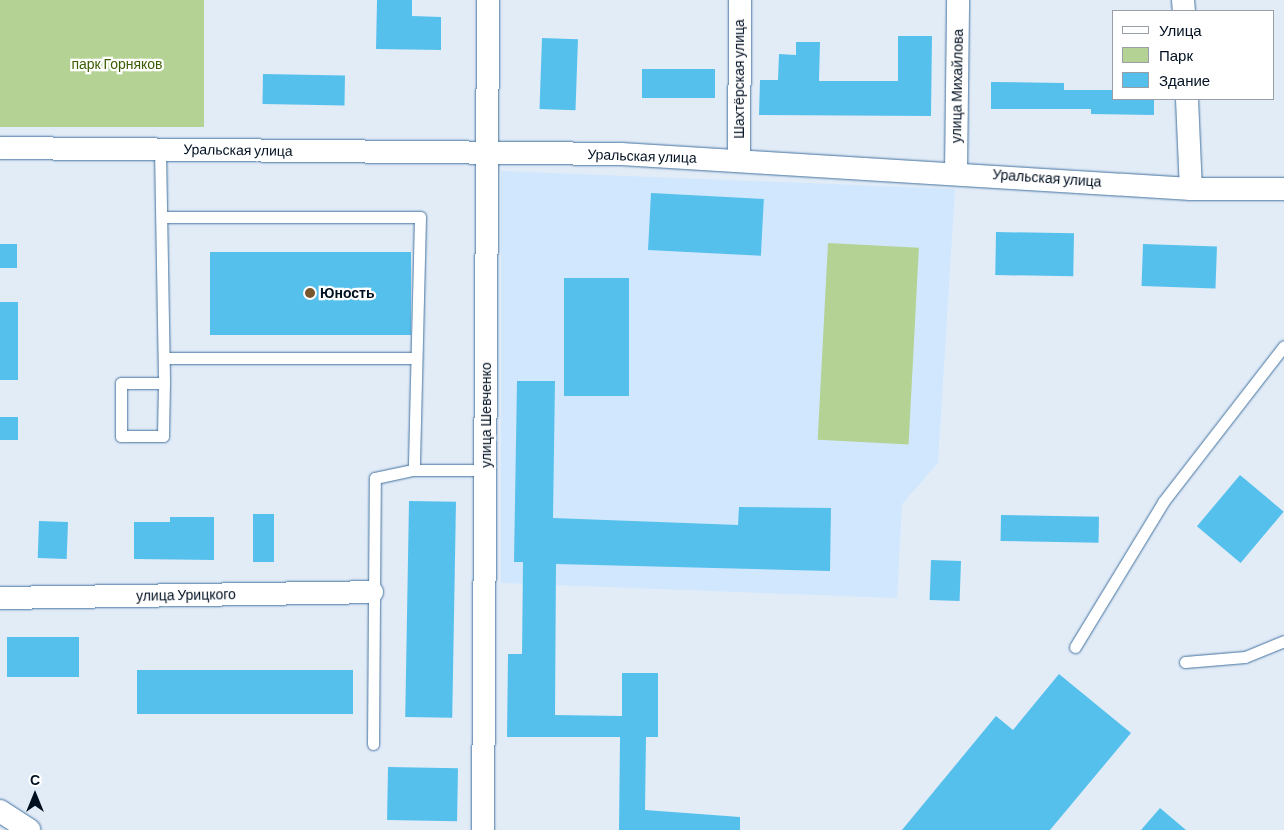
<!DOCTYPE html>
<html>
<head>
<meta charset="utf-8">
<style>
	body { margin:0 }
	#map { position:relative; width:1284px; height:830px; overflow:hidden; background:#e2ecf7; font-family:Barlow,sans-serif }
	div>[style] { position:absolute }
	.built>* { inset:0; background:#d0e7fe }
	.green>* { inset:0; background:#b4d294; transform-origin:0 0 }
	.building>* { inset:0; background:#56c0ed; transform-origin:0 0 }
	.roads { filter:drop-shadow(0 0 1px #4272a0) drop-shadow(0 0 1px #4272a0) }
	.lane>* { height:11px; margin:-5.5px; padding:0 5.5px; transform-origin:5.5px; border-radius:5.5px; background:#fff }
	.street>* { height:22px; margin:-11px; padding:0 11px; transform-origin:11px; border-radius:11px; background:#fff }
	.dots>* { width:14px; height:14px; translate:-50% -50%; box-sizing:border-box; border:2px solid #fff; border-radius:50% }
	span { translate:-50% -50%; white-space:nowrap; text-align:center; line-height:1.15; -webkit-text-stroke:4.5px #fff; paint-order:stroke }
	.park-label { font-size:14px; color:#3c5c00 }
	.street-label { font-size:14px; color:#001021 }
	.poi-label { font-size:14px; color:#001021; font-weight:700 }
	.left { translate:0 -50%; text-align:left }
	.legend { position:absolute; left:1112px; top:10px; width:162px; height:90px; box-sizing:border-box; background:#fff; border:1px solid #999fa6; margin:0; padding:6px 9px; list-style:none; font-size:15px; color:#001021 }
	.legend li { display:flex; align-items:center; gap:10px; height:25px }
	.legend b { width:25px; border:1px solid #999fa6 }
	.north { position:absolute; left:10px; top:770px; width:50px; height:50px; -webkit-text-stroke:4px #fff; paint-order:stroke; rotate:0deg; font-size:14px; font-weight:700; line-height:20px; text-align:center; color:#001021 }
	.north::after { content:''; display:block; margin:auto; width:18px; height:22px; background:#001021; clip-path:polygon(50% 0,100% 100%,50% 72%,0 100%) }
</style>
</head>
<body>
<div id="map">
	<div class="built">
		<i style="clip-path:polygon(501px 171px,955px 189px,938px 463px,902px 504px,897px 598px,501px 583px)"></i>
	</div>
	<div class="green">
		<i style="left:0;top:0;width:204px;height:127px"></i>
		<i style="left:828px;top:243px;width:91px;height:197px;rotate:3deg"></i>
	</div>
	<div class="building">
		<i style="clip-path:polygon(377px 0,412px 0,412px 16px,441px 17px,441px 50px,376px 49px)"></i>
		<i style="clip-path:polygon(898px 36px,932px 36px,931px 116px,759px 115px,760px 80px,778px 80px,779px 54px,796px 55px,796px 42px,820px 42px,819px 81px,898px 81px)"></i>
		<i style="left:542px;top:38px;width:36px;height:71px;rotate:2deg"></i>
		<i style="left:642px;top:69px;width:73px;height:29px"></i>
		<i style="left:263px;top:74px;width:82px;height:30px;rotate:1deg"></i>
		<i style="clip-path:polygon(991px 82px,1064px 83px,1064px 90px,1113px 90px,1113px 99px,1154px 99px,1154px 115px,1091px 114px,1091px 109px,991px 109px)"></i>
		<i style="left:651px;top:193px;width:113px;height:57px;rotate:3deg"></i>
		<i style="left:996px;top:232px;width:78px;height:43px;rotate:1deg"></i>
		<i style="left:0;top:244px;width:17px;height:24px"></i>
		<i style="left:1143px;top:244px;width:74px;height:42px;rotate:2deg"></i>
		<i style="left:210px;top:252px;width:201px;height:83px"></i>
		<i style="left:564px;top:278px;width:65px;height:118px"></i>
		<i style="left:0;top:302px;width:18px;height:78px"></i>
		<i style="clip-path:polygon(517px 381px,555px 381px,553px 518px,738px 525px,739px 507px,831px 508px,830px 571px,556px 564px,555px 715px,622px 716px,622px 673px,658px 673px,658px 737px,646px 737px,645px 810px,740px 817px,740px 830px,619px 830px,620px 737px,507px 737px,508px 654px,522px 654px,523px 562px,514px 562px)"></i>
		<i style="left:0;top:417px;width:18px;height:23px"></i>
		<i style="left:1240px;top:475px;width:57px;height:67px;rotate:40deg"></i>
		<i style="left:409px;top:501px;width:47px;height:216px;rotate:1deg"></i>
		<i style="left:253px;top:514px;width:21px;height:48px"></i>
		<i style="left:1001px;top:515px;width:98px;height:26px;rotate:1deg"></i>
		<i style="clip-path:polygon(170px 517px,214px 517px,214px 560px,134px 559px,134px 522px,170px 522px)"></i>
		<i style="left:39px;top:521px;width:29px;height:37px;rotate:2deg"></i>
		<i style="left:931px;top:560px;width:30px;height:40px;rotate:2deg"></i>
		<i style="left:7px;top:637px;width:72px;height:40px"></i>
		<i style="left:137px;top:670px;width:216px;height:44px"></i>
		<i style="clip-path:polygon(1059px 674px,1131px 733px,1050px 830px,902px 830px,996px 716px,1013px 730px)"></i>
		<i style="left:388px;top:767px;width:70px;height:53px;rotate:1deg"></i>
		<i style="clip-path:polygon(1160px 808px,1186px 830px,1141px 830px)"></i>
	</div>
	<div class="roads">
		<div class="lane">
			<i style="left:160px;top:150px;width:233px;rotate:89deg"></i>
			<i style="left:164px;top:383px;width:53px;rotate:91.1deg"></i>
			<i style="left:163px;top:436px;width:42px;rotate:180deg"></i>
			<i style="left:121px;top:436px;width:53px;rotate:-90deg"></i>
			<i style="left:121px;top:383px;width:43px"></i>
			<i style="left:162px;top:217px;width:258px"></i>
			<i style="left:420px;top:217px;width:253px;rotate:91.4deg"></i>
			<i style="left:164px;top:358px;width:252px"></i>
			<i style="left:1075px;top:647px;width:170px;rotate:-58.7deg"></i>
			<i style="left:1163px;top:502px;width:197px;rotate:-52.2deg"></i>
			<i style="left:1185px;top:662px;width:60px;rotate:-4.8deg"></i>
			<i style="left:1245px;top:657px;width:42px;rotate:-22.3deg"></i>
			<i style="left:373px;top:744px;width:266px;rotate:-89.6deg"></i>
			<i style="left:375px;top:478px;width:40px;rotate:-12deg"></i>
			<i style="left:414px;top:470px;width:72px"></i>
		</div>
		<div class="street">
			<i style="left:1183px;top:0;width:11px;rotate:85deg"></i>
			<i style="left:1187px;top:99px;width:90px;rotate:87.5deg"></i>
			<i style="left:0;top:148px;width:621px;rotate:0.55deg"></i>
			<i style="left:621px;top:154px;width:571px;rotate:3.51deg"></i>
			<i style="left:1191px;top:189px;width:93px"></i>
			<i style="left:739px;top:159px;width:159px;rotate:-89.6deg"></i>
			<i style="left:956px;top:172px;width:172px;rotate:-89.3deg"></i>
			<i style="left:0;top:598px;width:372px;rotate:-0.9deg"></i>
			<i style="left:0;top:811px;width:35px;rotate:33deg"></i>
			<i style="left:483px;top:830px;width:830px;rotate:-89.65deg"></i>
		</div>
	</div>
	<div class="dots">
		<i style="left:310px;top:293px;background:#78562e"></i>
	</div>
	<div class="park-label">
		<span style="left:117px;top:64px">парк Горняков</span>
	</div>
	<div class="street-label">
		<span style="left:739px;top:79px;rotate:-90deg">Шахтёрская улица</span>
		<span style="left:957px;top:86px;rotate:-89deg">улица Михайлова</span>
		<span style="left:238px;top:150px;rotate:1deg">Уральская улица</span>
		<span style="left:642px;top:156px;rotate:2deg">Уральская улица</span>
		<span style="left:1047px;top:178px;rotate:4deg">Уральская улица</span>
		<span style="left:486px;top:415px;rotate:-90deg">улица Шевченко</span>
		<span style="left:186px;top:595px;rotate:-1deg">улица Урицкого</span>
	</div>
	<div class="poi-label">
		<span class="left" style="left:320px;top:293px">Юность</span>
	</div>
	<ul class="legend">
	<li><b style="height:6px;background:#fff"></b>Улица</li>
	<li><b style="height:14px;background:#b4d294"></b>Парк</li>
	<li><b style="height:14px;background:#56c0ed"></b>Здание</li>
	</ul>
	<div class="north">С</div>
</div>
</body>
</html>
